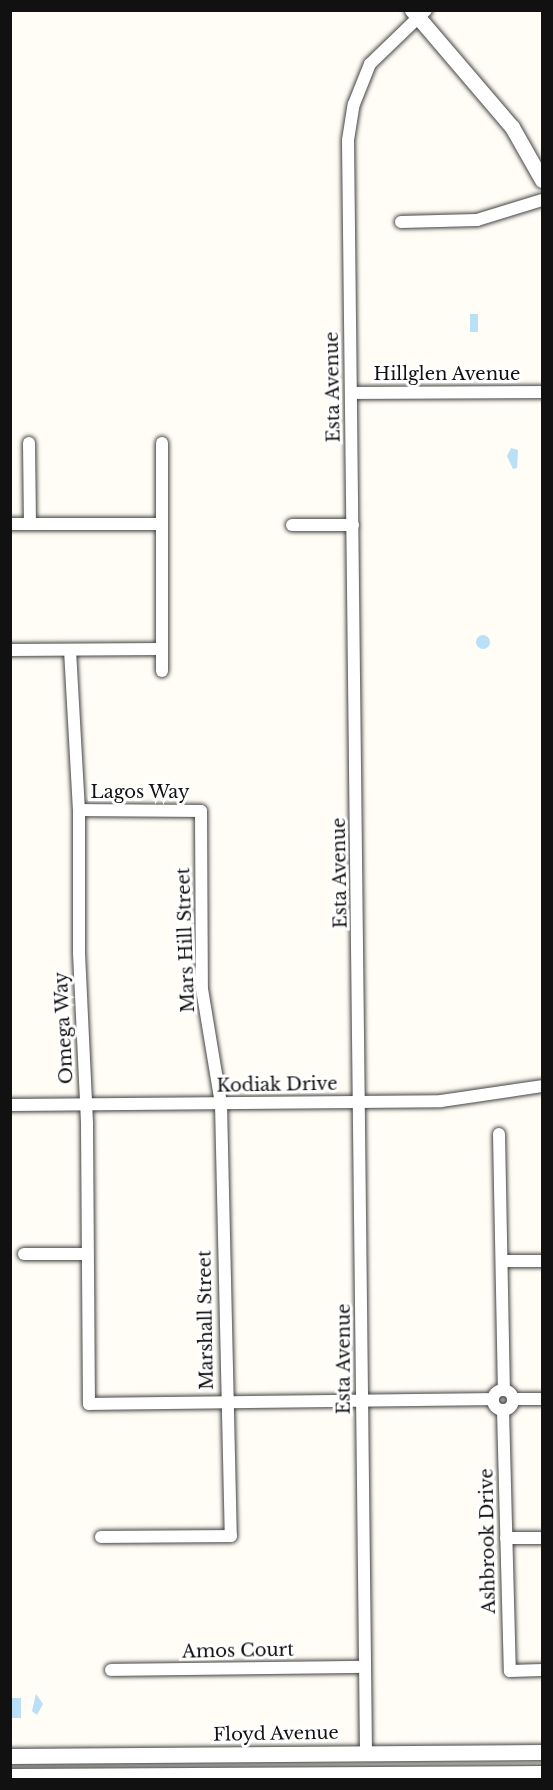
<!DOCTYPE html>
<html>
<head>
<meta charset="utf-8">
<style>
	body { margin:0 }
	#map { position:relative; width:553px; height:1790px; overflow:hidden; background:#fffdf5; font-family:"Libre Baskerville",serif }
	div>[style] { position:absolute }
	.water>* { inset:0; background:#b9e0f7; transform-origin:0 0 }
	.round { border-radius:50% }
	.roads { filter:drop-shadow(0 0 2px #444) drop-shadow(0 0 2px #444) }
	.minor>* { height:12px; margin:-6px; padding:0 6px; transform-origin:6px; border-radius:6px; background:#fff }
	.minor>.ring { margin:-6px; padding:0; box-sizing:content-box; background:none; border:12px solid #fff; border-radius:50% }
	.tertiary>* { height:15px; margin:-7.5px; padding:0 7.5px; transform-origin:7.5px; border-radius:7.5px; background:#fff }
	span { translate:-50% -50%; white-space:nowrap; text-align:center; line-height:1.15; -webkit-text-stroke:6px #fff; paint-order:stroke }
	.street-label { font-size:18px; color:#111 }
	.frame { position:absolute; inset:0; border:12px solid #111; pointer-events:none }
</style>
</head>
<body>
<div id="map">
	<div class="water">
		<i style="left:470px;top:314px;width:8px;height:18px"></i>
		<i style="clip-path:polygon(511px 448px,518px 450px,517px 468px,513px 469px,507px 456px)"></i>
		<i class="round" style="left:476px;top:635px;width:14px;height:14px"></i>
		<i style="clip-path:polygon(36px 1694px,43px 1704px,37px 1715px,32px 1711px)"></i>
		<i style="left:11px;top:1698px;width:10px;height:20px"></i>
	</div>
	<div class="roads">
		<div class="minor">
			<i style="left:401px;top:222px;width:76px;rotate:-1.5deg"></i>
			<i style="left:477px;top:220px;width:68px;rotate:-17.1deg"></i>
			<i style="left:351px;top:393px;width:191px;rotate:-0.3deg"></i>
			<i style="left:29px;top:443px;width:81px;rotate:89.3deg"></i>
			<i style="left:162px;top:443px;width:206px;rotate:90deg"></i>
			<i style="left:10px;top:524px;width:152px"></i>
			<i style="left:292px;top:525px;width:61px"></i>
			<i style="left:10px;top:650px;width:152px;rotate:-0.4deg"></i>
			<i style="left:162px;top:649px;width:22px;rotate:90deg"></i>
			<i style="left:70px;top:650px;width:160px;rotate:86.8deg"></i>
			<i style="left:79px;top:810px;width:143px;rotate:90deg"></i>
			<i style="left:79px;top:953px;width:172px;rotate:87.3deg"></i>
			<i style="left:87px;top:1125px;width:279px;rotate:89.6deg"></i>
			<i style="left:89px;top:1404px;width:404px;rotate:-0.7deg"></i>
			<i style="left:79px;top:810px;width:122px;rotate:0.5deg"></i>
			<i style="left:201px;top:811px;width:178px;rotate:89.7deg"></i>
			<i style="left:202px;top:989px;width:117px;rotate:80.6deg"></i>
			<i style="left:221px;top:1104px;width:432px;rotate:88.7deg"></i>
			<i style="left:231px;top:1536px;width:130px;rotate:179.6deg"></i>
			<i style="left:10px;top:1105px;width:431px;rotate:-0.5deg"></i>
			<i style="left:441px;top:1101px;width:102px;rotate:-8.4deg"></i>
			<i style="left:499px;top:1134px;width:256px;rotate:88.9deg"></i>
			<i style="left:24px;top:1254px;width:63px"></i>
			<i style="left:502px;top:1261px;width:40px"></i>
			<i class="ring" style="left:493px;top:1390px;width:8px;height:8px"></i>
			<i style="left:513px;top:1399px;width:29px"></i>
			<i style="left:503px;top:1410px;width:261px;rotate:88.5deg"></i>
			<i style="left:510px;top:1671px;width:32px;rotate:-2deg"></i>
			<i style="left:506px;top:1538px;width:36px"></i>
			<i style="left:111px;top:1670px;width:254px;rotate:-0.7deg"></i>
			<i style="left:366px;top:1752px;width:1612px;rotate:-90.64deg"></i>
			<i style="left:348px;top:140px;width:36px;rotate:-81deg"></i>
			<i style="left:354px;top:104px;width:43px;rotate:-68.2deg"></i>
			<i style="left:370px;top:64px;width:78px;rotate:-44deg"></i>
		</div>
		<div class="tertiary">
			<i style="left:412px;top:10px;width:154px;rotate:49.5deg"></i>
			<i style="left:512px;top:127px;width:61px;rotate:60.5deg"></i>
			<i style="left:10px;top:1756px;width:532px;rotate:-0.43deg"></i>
			<i style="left:10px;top:1776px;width:532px;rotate:-0.32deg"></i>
		</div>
	</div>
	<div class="street-label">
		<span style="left:447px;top:374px">Hillglen Avenue</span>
		<span style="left:333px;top:387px;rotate:-91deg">Esta Avenue</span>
		<span style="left:140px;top:792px">Lagos Way</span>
		<span style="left:340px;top:873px;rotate:-91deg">Esta Avenue</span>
		<span style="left:186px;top:940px;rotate:-92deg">Mars Hill Street</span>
		<span style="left:64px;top:1028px;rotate:-93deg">Omega Way</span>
		<span style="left:277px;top:1085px;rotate:-1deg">Kodiak Drive</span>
		<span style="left:206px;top:1320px;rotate:-91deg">Marshall Street</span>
		<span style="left:344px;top:1359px;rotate:-90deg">Esta Avenue</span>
		<span style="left:488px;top:1541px;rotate:-91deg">Ashbrook Drive</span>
		<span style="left:238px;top:1651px;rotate:-1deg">Amos Court</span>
		<span style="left:276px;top:1734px;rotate:-1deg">Floyd Avenue</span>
	</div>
	<div class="frame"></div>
</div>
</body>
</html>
